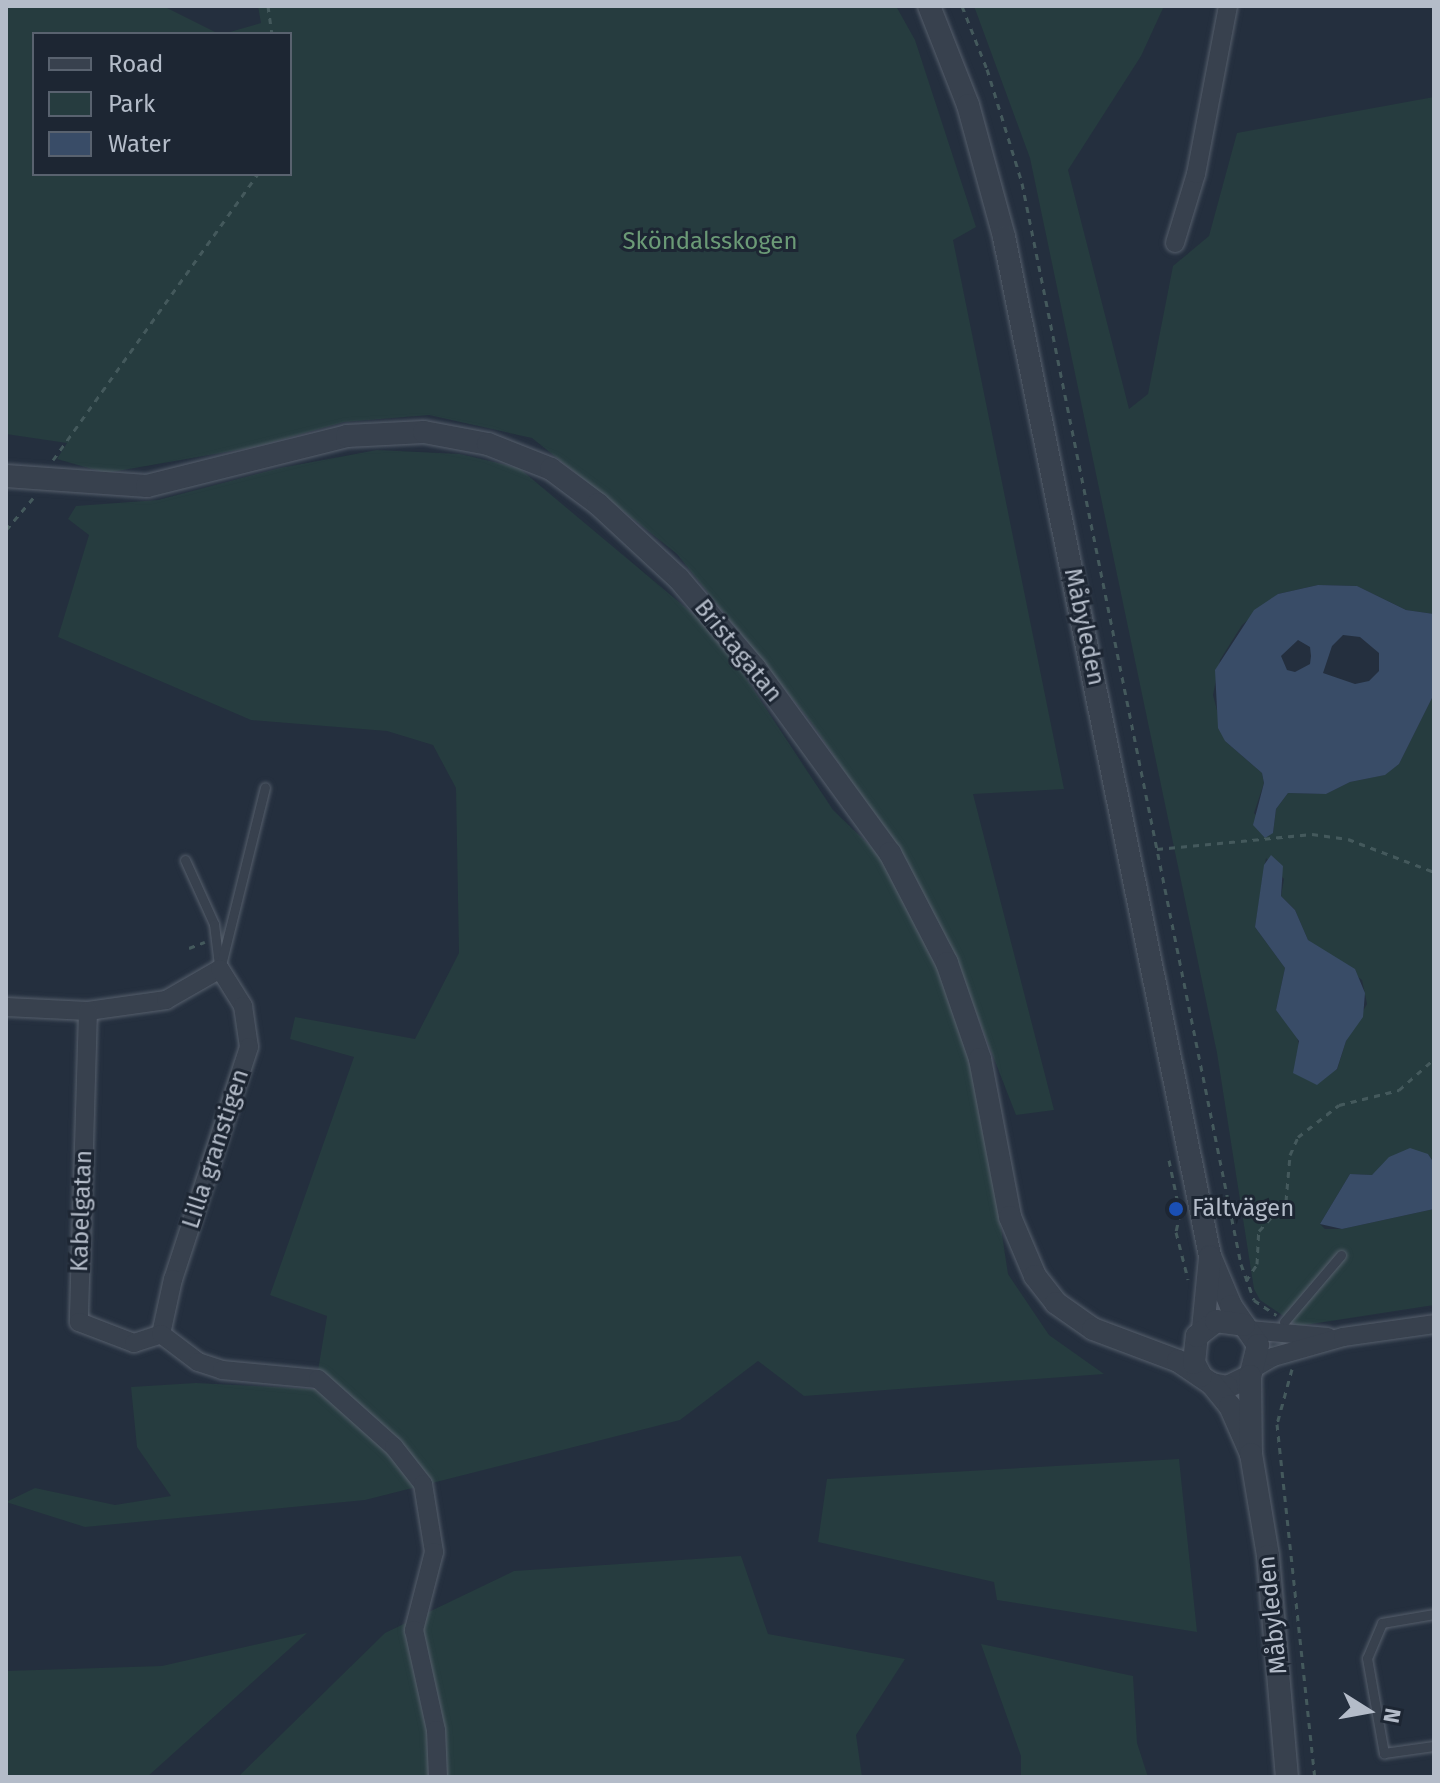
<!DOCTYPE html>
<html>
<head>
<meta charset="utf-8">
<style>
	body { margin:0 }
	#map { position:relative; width:1440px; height:1783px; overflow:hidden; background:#242f3e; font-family:"Fira Sans",sans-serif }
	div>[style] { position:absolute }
	.green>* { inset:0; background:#263c3f }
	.water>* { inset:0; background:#394c67 }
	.path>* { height:3px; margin-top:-1.5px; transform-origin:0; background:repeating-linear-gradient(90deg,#44595c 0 6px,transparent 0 12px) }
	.roads { filter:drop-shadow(0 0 2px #565f6c) drop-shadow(0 0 2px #565f6c) }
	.service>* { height:9px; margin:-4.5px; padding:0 4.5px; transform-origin:4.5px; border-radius:4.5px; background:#38414e }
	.minor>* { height:18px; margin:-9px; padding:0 9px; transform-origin:9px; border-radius:9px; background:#38414e }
	.tertiary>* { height:22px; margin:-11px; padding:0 11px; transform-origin:11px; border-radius:11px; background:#38414e }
	.dots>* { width:22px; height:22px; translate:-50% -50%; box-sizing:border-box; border:4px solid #1d2633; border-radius:50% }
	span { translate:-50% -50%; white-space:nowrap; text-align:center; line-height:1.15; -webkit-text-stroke:6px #1d2633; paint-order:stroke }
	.park-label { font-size:24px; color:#6b9a76 }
	.street-label { font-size:24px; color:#b4bcc9 }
	.poi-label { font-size:24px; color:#b4bcc9 }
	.left { translate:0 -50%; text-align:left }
	.frame { position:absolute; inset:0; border:8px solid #b4bcc9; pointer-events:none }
	.legend { position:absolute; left:32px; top:32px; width:260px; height:144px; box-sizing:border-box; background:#1d2633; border:2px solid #59626f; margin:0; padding:10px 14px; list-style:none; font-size:24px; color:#b4bcc9 }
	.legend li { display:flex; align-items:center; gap:16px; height:40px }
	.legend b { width:40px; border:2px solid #59626f }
	.north { position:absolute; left:1328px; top:1671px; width:80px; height:80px; -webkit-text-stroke:6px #1d2633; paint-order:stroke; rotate:101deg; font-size:22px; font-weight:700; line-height:32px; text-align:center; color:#b4bcc9 }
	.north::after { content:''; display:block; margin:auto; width:28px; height:36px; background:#b4bcc9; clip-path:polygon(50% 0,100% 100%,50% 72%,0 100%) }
</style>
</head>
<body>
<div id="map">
	<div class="green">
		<i style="clip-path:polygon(6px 6px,163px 6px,219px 34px,34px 34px,34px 174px,290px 174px,290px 34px,223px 34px,261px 23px,258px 6px,896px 6px,915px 40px,976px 227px,953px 240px,1064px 789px,973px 794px,1054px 1110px,1016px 1115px,965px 984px,901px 855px,811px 722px,677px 554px,532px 438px,429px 415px,344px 422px,255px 447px,106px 473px,57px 459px,67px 443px,6px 434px)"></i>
		<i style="clip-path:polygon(evenodd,974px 6px,1164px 6px,1141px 56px,1068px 170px,1129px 409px,1148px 394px,1173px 266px,1209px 236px,1237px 133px,1434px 97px,1434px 614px,1406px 610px,1357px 586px,1318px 585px,1278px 594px,1242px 625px,1220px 660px,1213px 695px,1225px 741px,1262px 773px,1264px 783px,1254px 813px,1273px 833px,1276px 809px,1288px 793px,1326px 794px,1350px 782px,1384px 775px,1399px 764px,1434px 694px,1434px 1163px,1428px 1154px,1384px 1166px,1372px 1175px,1350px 1174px,1320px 1224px,1325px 1229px,1342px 1229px,1434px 1209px,1434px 1305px,1298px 1326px,1260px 1300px,1254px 1289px,1217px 1053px,1030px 158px,974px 6px,1266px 858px,1284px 879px,1281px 896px,1295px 910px,1308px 940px,1362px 980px,1367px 1004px,1346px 1041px,1337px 1070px,1296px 1056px,1300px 1049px,1296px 1033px,1276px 1010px,1285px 968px,1255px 927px,1266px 858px)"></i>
		<i style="clip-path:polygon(377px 450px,460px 454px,519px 468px,716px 633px,833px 810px,888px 863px,955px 995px,988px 1143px,1008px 1274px,1049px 1335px,1104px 1374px,804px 1396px,758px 1361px,680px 1420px,365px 1500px,85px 1527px,6px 1502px,35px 1488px,115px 1505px,171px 1496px,137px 1447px,131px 1387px,196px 1383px,315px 1389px,327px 1316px,270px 1295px,354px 1057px,290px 1039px,295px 1017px,415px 1039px,459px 953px,456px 788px,433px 745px,387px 731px,251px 720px,58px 637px,89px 535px,68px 519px,76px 506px,158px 500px,280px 468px)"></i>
		<i style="clip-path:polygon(1179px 1459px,1197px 1632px,997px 1600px,994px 1582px,818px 1542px,827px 1479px)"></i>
		<i style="clip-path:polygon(741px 1556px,768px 1634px,905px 1659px,856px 1735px,862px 1777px,238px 1777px,385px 1633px,514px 1571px)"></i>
		<i style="clip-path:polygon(307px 1633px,147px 1777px,6px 1777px,6px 1671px,162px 1666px)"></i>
		<i style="clip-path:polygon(981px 1644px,1133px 1676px,1137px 1743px,1148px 1777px,1021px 1777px,1021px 1756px)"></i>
	</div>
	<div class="water">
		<i style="clip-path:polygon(evenodd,1318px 585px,1357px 586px,1406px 610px,1434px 614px,1434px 694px,1399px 764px,1385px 775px,1350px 782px,1326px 794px,1288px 793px,1276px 809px,1273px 833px,1265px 838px,1253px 825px,1264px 783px,1262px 773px,1225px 741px,1218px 728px,1215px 670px,1254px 610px,1278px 594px,1318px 585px,1343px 635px,1360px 637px,1379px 653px,1379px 671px,1369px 681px,1355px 684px,1323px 673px,1332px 646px,1343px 635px,1318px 585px,1298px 640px,1310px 647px,1311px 656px,1310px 664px,1295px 672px,1287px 670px,1281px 656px,1298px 640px)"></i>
		<i style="clip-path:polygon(1271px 855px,1283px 866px,1281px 896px,1295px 910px,1308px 940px,1355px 969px,1365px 993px,1363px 1017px,1346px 1041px,1337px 1069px,1317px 1085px,1293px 1073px,1299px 1041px,1276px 1010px,1285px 968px,1255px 927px,1264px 865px)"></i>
		<i style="clip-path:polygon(1410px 1148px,1428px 1154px,1434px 1163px,1434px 1209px,1342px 1229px,1320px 1224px,1350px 1174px,1372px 1175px,1389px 1157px)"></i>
	</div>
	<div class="path">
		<i style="left:268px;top:6px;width:28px;rotate:82deg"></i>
		<i style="left:962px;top:6px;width:68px;rotate:68.4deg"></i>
		<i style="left:987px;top:69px;width:119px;rotate:72.9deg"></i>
		<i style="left:1022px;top:183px;width:1103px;rotate:78.55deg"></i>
		<i style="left:1241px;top:1264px;width:38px;rotate:70deg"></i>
		<i style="left:1254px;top:1300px;width:27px;rotate:34deg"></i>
		<i style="left:53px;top:460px;width:352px;rotate:-54.4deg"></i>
		<i style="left:6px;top:530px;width:42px;rotate:-49.8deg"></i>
		<i style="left:1157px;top:849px;width:156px;rotate:-5.5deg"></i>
		<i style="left:1312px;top:834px;width:36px;rotate:8deg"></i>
		<i style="left:1348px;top:839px;width:92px;rotate:21deg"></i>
		<i style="left:189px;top:948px;width:17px;rotate:-21deg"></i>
		<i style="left:1169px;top:1160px;width:54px;rotate:78.3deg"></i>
		<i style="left:1180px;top:1213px;width:19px;rotate:102deg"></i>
		<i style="left:1176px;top:1232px;width:49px;rotate:75.7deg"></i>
		<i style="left:1246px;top:1281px;width:20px;rotate:-57deg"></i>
		<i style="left:1257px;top:1264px;width:33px;rotate:-87deg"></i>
		<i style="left:1259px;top:1231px;width:40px;rotate:-48deg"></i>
		<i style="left:1286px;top:1201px;width:46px;rotate:-85deg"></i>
		<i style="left:1290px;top:1155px;width:20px;rotate:-66deg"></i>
		<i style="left:1298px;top:1137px;width:52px;rotate:-38deg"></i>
		<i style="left:1339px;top:1105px;width:62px;rotate:-14deg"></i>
		<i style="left:1399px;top:1090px;width:47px;rotate:-41.5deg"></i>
		<i style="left:1292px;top:1369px;width:57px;rotate:105.3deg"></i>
		<i style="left:1277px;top:1424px;width:355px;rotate:83.9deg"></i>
	</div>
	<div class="roads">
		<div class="service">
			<i style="left:185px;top:860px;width:70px;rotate:65.6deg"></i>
			<i style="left:214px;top:924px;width:38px;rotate:83deg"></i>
			<i style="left:220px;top:969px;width:187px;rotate:-76.1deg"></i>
			<i style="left:1284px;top:1322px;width:88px;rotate:-49.6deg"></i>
			<i style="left:1434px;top:1614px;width:53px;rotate:170.2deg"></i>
			<i style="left:1382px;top:1623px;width:38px;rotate:113deg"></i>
			<i style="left:1367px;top:1658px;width:97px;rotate:79.9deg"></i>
			<i style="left:1384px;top:1753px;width:50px;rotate:-8deg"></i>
		</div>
		<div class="minor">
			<i style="left:1175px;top:243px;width:72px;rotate:-73.1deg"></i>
			<i style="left:1196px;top:174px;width:171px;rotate:-79.2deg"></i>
			<i style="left:6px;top:1007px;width:82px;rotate:2.8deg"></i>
			<i style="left:88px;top:1011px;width:79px;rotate:-8deg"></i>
			<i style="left:166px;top:1000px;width:62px;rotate:-29.9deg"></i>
			<i style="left:220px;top:969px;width:44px;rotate:58.1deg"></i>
			<i style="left:243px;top:1006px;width:41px;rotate:81.7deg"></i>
			<i style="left:249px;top:1047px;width:244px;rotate:108.1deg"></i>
			<i style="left:173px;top:1279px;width:56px;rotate:102.3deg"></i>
			<i style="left:88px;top:1011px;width:311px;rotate:91.7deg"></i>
			<i style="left:79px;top:1322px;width:59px;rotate:20.9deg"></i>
			<i style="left:134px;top:1343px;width:28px;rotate:-18deg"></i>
			<i style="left:1249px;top:1330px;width:79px;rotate:5.1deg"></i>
			<i style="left:161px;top:1334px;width:46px;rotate:37.1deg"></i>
			<i style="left:198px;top:1362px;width:25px;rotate:18deg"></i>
			<i style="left:222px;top:1370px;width:96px;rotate:5.4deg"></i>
			<i style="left:318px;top:1379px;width:102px;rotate:41.8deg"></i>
			<i style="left:394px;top:1447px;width:47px;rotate:51.9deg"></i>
			<i style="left:423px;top:1484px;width:69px;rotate:80.8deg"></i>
			<i style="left:434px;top:1552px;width:81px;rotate:104.4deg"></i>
			<i style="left:414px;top:1630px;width:102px;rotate:77.6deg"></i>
			<i style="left:436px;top:1730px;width:47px;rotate:87.6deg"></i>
			<i style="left:1256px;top:1367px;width:20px;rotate:-30deg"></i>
			<i style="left:1273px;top:1357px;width:73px;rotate:-15.9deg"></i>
			<i style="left:1343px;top:1337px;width:92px;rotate:-8.1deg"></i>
		</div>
		<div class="tertiary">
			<i style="left:929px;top:6px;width:106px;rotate:68.5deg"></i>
			<i style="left:968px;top:105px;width:137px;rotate:74.7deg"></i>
			<i style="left:1004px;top:237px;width:1040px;rotate:78.57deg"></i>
			<i style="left:1210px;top:1256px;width:54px;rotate:67.2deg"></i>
			<i style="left:1231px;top:1306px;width:47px;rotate:55.3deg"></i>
			<i style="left:1258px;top:1345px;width:32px;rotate:104deg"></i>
			<i style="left:1250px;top:1376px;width:25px;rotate:154deg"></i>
			<i style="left:1227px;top:1387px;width:15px;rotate:-169deg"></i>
			<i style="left:6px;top:476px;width:141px;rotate:4.1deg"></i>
			<i style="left:147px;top:486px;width:206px;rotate:-14deg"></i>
			<i style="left:347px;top:436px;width:77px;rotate:-3deg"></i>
			<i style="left:424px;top:432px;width:65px;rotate:10.6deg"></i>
			<i style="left:488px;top:444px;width:68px;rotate:21.6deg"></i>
			<i style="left:551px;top:469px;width:59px;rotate:36.7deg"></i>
			<i style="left:598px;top:504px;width:110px;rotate:42.8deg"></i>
			<i style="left:679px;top:579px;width:117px;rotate:49.5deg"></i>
			<i style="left:755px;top:668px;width:229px;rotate:53.9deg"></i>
			<i style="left:890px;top:853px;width:124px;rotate:62.6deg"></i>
			<i style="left:947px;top:963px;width:102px;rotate:71deg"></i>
			<i style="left:980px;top:1059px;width:161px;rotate:79.2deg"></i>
			<i style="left:1010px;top:1217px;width:64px;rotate:67deg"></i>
			<i style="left:1035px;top:1276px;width:34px;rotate:52deg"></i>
			<i style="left:1056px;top:1303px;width:45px;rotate:35.1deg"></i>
			<i style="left:1093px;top:1329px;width:91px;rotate:20.6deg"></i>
			<i style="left:1178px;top:1361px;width:41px;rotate:34.1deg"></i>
			<i style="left:1212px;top:1384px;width:28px;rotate:51deg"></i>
			<i style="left:1230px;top:1406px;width:52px;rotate:66.4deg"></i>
			<i style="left:1203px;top:1329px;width:72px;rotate:-84.4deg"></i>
			<i style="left:1201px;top:1376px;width:15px;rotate:-118deg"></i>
			<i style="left:1194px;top:1363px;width:27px;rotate:-84deg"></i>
			<i style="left:1197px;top:1336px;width:24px;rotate:-38deg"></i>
			<i style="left:1216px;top:1321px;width:28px;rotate:8deg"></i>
			<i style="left:1250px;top:1376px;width:78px;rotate:89.3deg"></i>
			<i style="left:1251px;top:1454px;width:103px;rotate:80.5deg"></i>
			<i style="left:1268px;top:1556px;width:222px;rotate:85.1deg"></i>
		</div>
	</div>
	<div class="dots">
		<i style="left:1176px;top:1209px;background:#1a4fb4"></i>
	</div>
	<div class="park-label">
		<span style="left:710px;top:242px">Sköndalsskogen</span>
	</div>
	<div class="street-label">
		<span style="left:1084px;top:627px;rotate:78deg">Måbyleden</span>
		<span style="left:738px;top:651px;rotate:51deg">Bristagatan</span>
		<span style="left:216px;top:1149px;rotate:-72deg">Lilla granstigen</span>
		<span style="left:82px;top:1211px;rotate:-88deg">Kabelgatan</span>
		<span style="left:1273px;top:1615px;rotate:-96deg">Måbyleden</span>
	</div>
	<div class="poi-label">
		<span class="left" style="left:1192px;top:1209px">Fältvägen</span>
	</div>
	<div class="frame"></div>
	<ul class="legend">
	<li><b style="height:10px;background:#38414e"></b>Road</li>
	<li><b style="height:22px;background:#263c3f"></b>Park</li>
	<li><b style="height:22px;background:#394c67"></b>Water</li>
	</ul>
	<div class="north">N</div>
</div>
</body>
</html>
